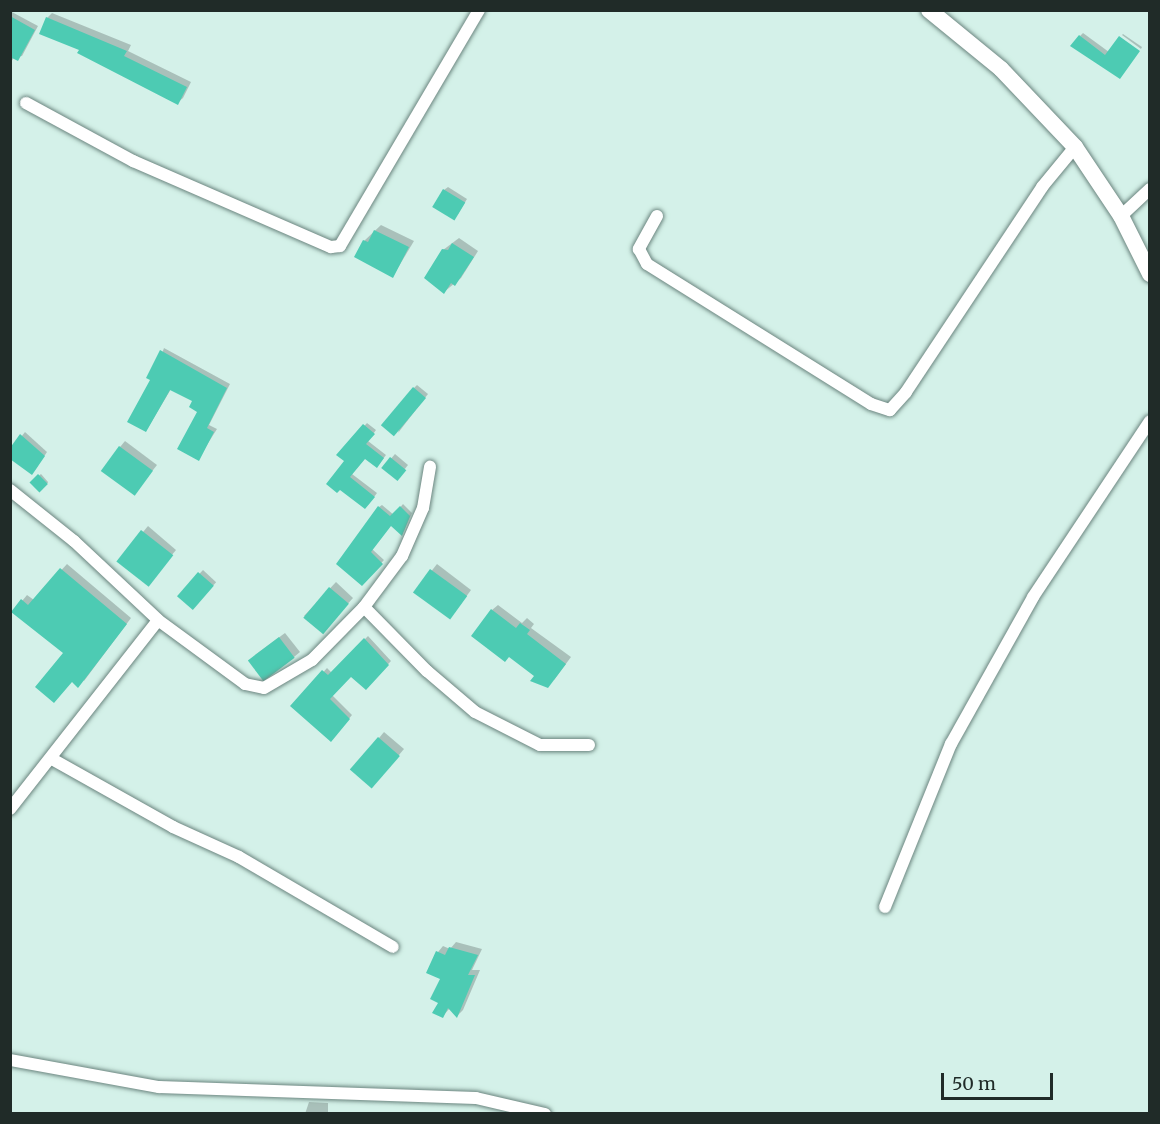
<!DOCTYPE html>
<html>
<head>
<meta charset="utf-8">
<style>
	body { margin:0 }
	#map { position:relative; width:1160px; height:1124px; overflow:hidden; background:#d4f1e9; font-family:Merriweather,serif }
	div>[style] { position:absolute }
	.shadow>* { inset:0; background:#0003; transform-origin:0 0 }
	.building>* { inset:0; background:#4dcbb3; transform-origin:0 0 }
	.roads { filter:drop-shadow(0 0 2px #6b857f) drop-shadow(0 0 2px #6b857f) }
	.minor>* { height:12px; margin:-6px; padding:0 6px; transform-origin:6px; border-radius:6px; background:#fff }
	.secondary>* { height:16px; margin:-8px; padding:0 8px; transform-origin:8px; border-radius:8px; background:#fff }
	span { translate:-50% -50%; white-space:nowrap; text-align:center; line-height:1.15; -webkit-text-stroke:4.5px #d4f1e9; paint-order:stroke }
	.frame { position:absolute; inset:0; border:12px solid #202b28; pointer-events:none }
	.scale { position:absolute; left:941px; top:1073px; width:112px; height:27px; box-sizing:border-box; border:3px solid #202b28; border-top:0; padding-left:8px; font-size:18px; line-height:21px; white-space:nowrap; color:#202b28; -webkit-text-stroke:4px #d4f1e9; paint-order:stroke }
</style>
</head>
<body>
<div id="map">
	<div class="shadow">
		<i style="clip-path:polygon(10px 11px,38px 26px,22px 56px,14px 57px,10px 64px)"></i>
		<i style="clip-path:polygon(52px 13px,131px 45px,128px 51px,191px 82px,183px 98px,177px 103px,81px 49px,47px 18px)"></i>
		<i style="clip-path:polygon(1083px 33px,1109px 52px,1123px 74px,1080px 36px)"></i>
		<i style="clip-path:polygon(1123px 34px,1142px 47px,1141px 49px,1122px 35px)"></i>
		<i style="clip-path:polygon(448px 187px,467px 199px,458px 214px,444px 190px)"></i>
		<i style="clip-path:polygon(381px 225px,414px 241px,393px 276px,364px 241px)"></i>
		<i style="clip-path:polygon(459px 238px,478px 251px,461px 278px,444px 292px,443px 250px)"></i>
		<i style="clip-path:polygon(164px 348px,230px 384px,209px 425px,217px 429px,198px 459px,199px 411px,194px 400px,171px 389px,146px 431px,152px 380px)"></i>
		<i style="clip-path:polygon(417px 385px,428px 394px,398px 433px,414px 388px)"></i>
		<i style="clip-path:polygon(367px 423px,376px 430px,368px 441px,386px 455px,380px 463px,366px 457px,352px 474px,377px 493px,368px 505px,341px 488px,346px 461px,338px 455px)"></i>
		<i style="clip-path:polygon(25px 432px,47px 452px,35px 470px,10px 451px)"></i>
		<i style="clip-path:polygon(125px 441px,157px 465px,134px 494px,120px 447px)"></i>
		<i style="clip-path:polygon(395px 454px,408px 465px,400px 475px,383px 468px)"></i>
		<i style="left:41px;top:474px;width:11px;height:13px;rotate:49deg"></i>
		<i style="clip-path:polygon(403px 504px,412px 513px,404px 531px,391px 524px,372px 549px,384px 560px,362px 584px,379px 507px,382px 505px,394px 515px)"></i>
		<i style="clip-path:polygon(148px 526px,176px 550px,152px 579px,119px 561px)"></i>
		<i style="clip-path:polygon(67px 564px,131px 618px,84px 681px,66px 653px,13px 612px,27px 595px,34px 600px)"></i>
		<i style="clip-path:polygon(437px 564px,471px 590px,455px 612px,415px 592px)"></i>
		<i style="left:203px;top:570px;width:18px;height:35px;rotate:43deg"></i>
		<i style="clip-path:polygon(336px 582px,353px 598px,327px 627px,304px 616px)"></i>
		<i style="clip-path:polygon(498px 605px,522px 623px,527px 618px,534px 624px,531px 628px,571px 657px,554px 680px,536px 675px,492px 610px)"></i>
		<i style="clip-path:polygon(285px 633px,300px 652px,294px 657px,255px 655px)"></i>
		<i style="clip-path:polygon(368px 636px,391px 661px,366px 688px,351px 675px,332px 695px,352px 715px,334px 737px,293px 706px,327px 668px,332px 673px)"></i>
		<i style="clip-path:polygon(384px 732px,404px 749px,378px 780px,379px 738px)"></i>
		<i style="clip-path:polygon(456px 942px,482px 949px,472px 970px,480px 970px,463px 1010px,457px 1016px,450px 1008px,442px 1017px,442px 979px,428px 972px,438px 952px,443px 946px,450px 949px)"></i>
		<i style="clip-path:polygon(309px 1102px,328px 1103px,328px 1114px,305px 1114px)"></i>
	</div>
	<div class="building">
		<i style="clip-path:polygon(10px 16px,35px 30px,18px 61px,10px 57px)"></i>
		<i style="clip-path:polygon(46px 17px,127px 51px,124px 56px,187px 87px,178px 105px,77px 53px,79px 50px,39px 34px)"></i>
		<i style="clip-path:polygon(1079px 35px,1105px 55px,1119px 36px,1140px 51px,1120px 79px,1070px 46px)"></i>
		<i style="left:443px;top:189px;width:26px;height:21px;rotate:31deg"></i>
		<i style="clip-path:polygon(374px 230px,409px 247px,393px 278px,354px 257px,363px 240px,368px 242px)"></i>
		<i style="clip-path:polygon(452px 243px,474px 257px,455px 286px,451px 283px,444px 294px,424px 278px,442px 249px,448px 250px)"></i>
		<i style="clip-path:polygon(160px 350px,227px 388px,207px 428px,214px 432px,199px 461px,177px 449px,197px 412px,189px 407px,192px 401px,170px 390px,146px 432px,127px 422px,150px 380px,146px 378px)"></i>
		<i style="left:413px;top:387px;width:17px;height:50px;rotate:40deg"></i>
		<i style="clip-path:polygon(363px 424px,375px 434px,366px 444px,384px 458px,377px 468px,365px 459px,350px 477px,375px 497px,365px 509px,340px 490px,337px 493px,326px 484px,344px 461px,336px 455px)"></i>
		<i style="clip-path:polygon(20px 434px,45px 456px,32px 475px,10px 459px,10px 448px)"></i>
		<i style="left:119px;top:446px;width:42px;height:31px;rotate:36deg"></i>
		<i style="left:390px;top:457px;width:21px;height:14px;rotate:39deg"></i>
		<i style="left:38px;top:474px;width:14px;height:12px;rotate:45deg"></i>
		<i style="clip-path:polygon(378px 506px,390px 516px,400px 506px,410px 516px,402px 536px,391px 526px,371px 552px,383px 564px,362px 586px,336px 564px)"></i>
		<i style="left:141px;top:530px;width:41px;height:40px;rotate:38deg"></i>
		<i style="clip-path:polygon(60px 568px,127px 624px,78px 688px,72px 682px,54px 703px,35px 687px,63px 653px,11px 612px,21px 599px,28px 605px)"></i>
		<i style="left:430px;top:569px;width:46px;height:29px;rotate:36deg"></i>
		<i style="left:198px;top:572px;width:21px;height:32px;rotate:41deg"></i>
		<i style="left:329px;top:587px;width:26px;height:40px;rotate:40deg"></i>
		<i style="clip-path:polygon(491px 609px,516px 628px,520px 623px,530px 630px,527px 634px,566px 664px,548px 688px,530px 681px,534px 676px,509px 657px,505px 662px,471px 636px)"></i>
		<i style="left:279px;top:637px;width:26px;height:39px;rotate:53deg"></i>
		<i style="clip-path:polygon(364px 638px,389px 665px,366px 690px,351px 677px,330px 699px,350px 719px,331px 742px,290px 706px,322px 670px,328px 675px)"></i>
		<i style="left:378px;top:737px;width:29px;height:43px;rotate:41deg"></i>
		<i style="clip-path:polygon(449px 947px,478px 955px,468px 975px,475px 975px,457px 1018px,448px 1008px,443px 1018px,432px 1013px,438px 1003px,430px 999px,440px 979px,426px 973px,436px 951px,445px 955px)"></i>
	</div>
	<div class="roads">
		<div class="minor">
			<i style="left:26px;top:103px;width:122px;rotate:28.5deg"></i>
			<i style="left:133px;top:161px;width:216px;rotate:23.5deg"></i>
			<i style="left:331px;top:247px;width:9px;rotate:-6deg"></i>
			<i style="left:340px;top:246px;width:274px;rotate:-59.5deg"></i>
			<i style="left:657px;top:216px;width:38px;rotate:119deg"></i>
			<i style="left:639px;top:249px;width:17px;rotate:62deg"></i>
			<i style="left:647px;top:264px;width:264px;rotate:32deg"></i>
			<i style="left:871px;top:404px;width:20px;rotate:18deg"></i>
			<i style="left:890px;top:410px;width:24px;rotate:-48deg"></i>
			<i style="left:906px;top:392px;width:246px;rotate:-56.4deg"></i>
			<i style="left:1042px;top:187px;width:52px;rotate:-50.5deg"></i>
			<i style="left:1121px;top:216px;width:40px;rotate:-43deg"></i>
			<i style="left:10px;top:490px;width:82px;rotate:38.6deg"></i>
			<i style="left:74px;top:541px;width:115px;rotate:43.2deg"></i>
			<i style="left:158px;top:620px;width:108px;rotate:36.3deg"></i>
			<i style="left:245px;top:684px;width:19px;rotate:12deg"></i>
			<i style="left:264px;top:688px;width:56px;rotate:-30.3deg"></i>
			<i style="left:312px;top:660px;width:74px;rotate:-45.5deg"></i>
			<i style="left:364px;top:607px;width:64px;rotate:-53.3deg"></i>
			<i style="left:402px;top:556px;width:52px;rotate:-66.4deg"></i>
			<i style="left:423px;top:508px;width:42px;rotate:-80.3deg"></i>
			<i style="left:364px;top:607px;width:90px;rotate:45.5deg"></i>
			<i style="left:427px;top:671px;width:63px;rotate:40.5deg"></i>
			<i style="left:475px;top:712px;width:73px;rotate:26.9deg"></i>
			<i style="left:540px;top:745px;width:49px"></i>
			<i style="left:52px;top:759px;width:139px;rotate:29.3deg"></i>
			<i style="left:173px;top:827px;width:72px;rotate:24.4deg"></i>
			<i style="left:239px;top:857px;width:178px;rotate:30.3deg"></i>
			<i style="left:10px;top:809px;width:240px;rotate:-51.9deg"></i>
			<i style="left:885px;top:907px;width:176px;rotate:-68deg"></i>
			<i style="left:951px;top:744px;width:168px;rotate:-60.8deg"></i>
			<i style="left:1033px;top:597px;width:211px;rotate:-56.4deg"></i>
			<i style="left:10px;top:1060px;width:151px;rotate:10.3deg"></i>
			<i style="left:159px;top:1087px;width:317px;rotate:2deg"></i>
			<i style="left:476px;top:1098px;width:71px;rotate:13.1deg"></i>
		</div>
		<div class="secondary">
			<i style="left:929px;top:10px;width:93px;rotate:39.3deg"></i>
			<i style="left:1001px;top:69px;width:108px;rotate:46.5deg"></i>
			<i style="left:1075px;top:147px;width:83px;rotate:56.3deg"></i>
			<i style="left:1121px;top:216px;width:65px;rotate:63.4deg"></i>
		</div>
	</div>
	<div class="frame"></div>
	<div class="scale">50 m</div>
</div>
</body>
</html>
